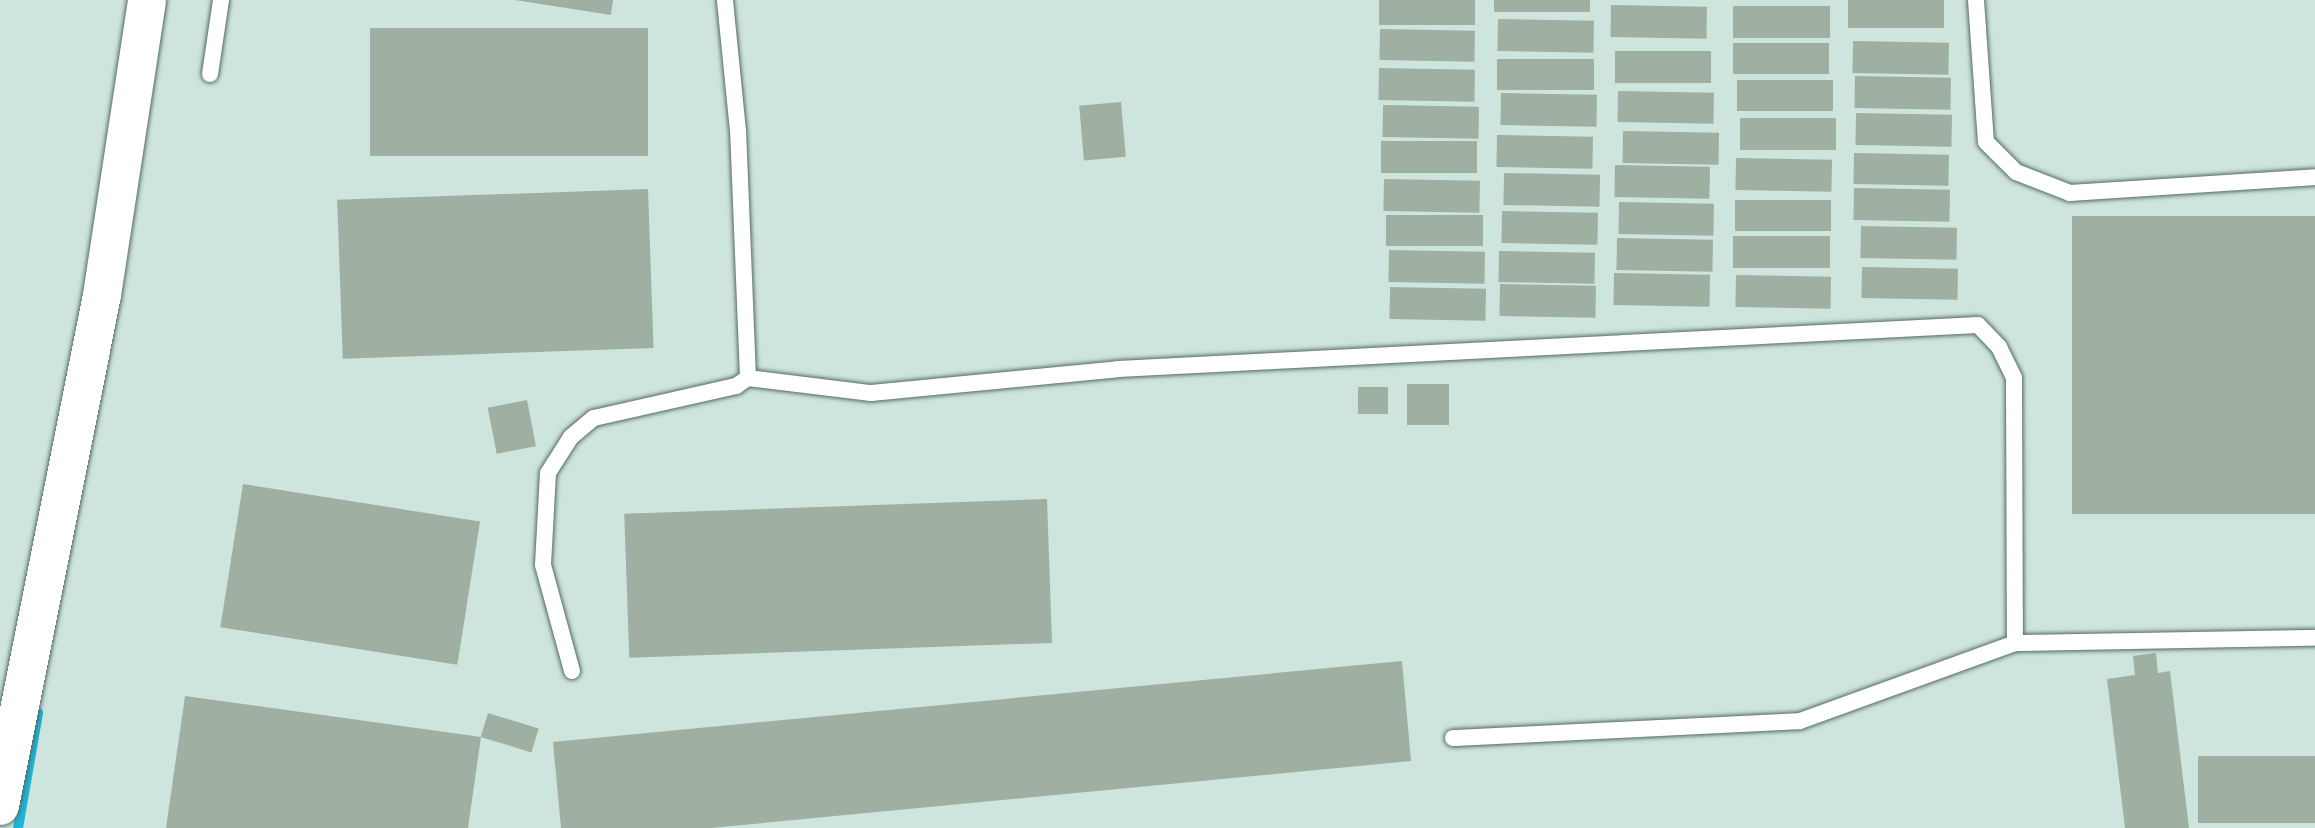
<!DOCTYPE html>
<html>
<head>
<meta charset="utf-8">
<style>
	body { margin:0 }
	#map { position:relative; width:2315px; height:828px; overflow:hidden; background:#cee5de; font-family:Raleway,sans-serif }
	div>[style] { position:absolute }
	.stream>* { height:10px; margin:-5px; padding:0 5px; transform-origin:5px; border-radius:5px; background:#1db5da }
	.building>* { inset:0; background:#9fafa2; transform-origin:0 0 }
	.roads { filter:drop-shadow(0 0 2px #566a64) drop-shadow(0 0 2px #566a64) }
	.service>* { height:16px; margin:-8px; padding:0 8px; transform-origin:8px; border-radius:8px; background:#fff }
	.tertiary>* { height:38px; margin:-19px; padding:0 19px; transform-origin:19px; border-radius:19px; background:#fff }
	span { translate:-50% -50%; white-space:nowrap; text-align:center; line-height:1.15; -webkit-text-stroke:7px #fff; paint-order:stroke }
</style>
</head>
<body>
<div id="map">
	<div class="stream">
		<i style="left:18px;top:828px;width:117px;rotate:-80.1deg"></i>
	</div>
	<div class="building">
		<i style="clip-path:polygon(515px 0,613px 0,611px 15px)"></i>
		<i style="left:1379px;top:0;width:96px;height:25px"></i>
		<i style="left:1494px;top:0;width:96px;height:12px"></i>
		<i style="left:1848px;top:0;width:96px;height:28px"></i>
		<i style="left:1611px;top:5px;width:96px;height:32px;rotate:1deg"></i>
		<i style="left:1733px;top:6px;width:97px;height:32px"></i>
		<i style="left:1498px;top:19px;width:96px;height:32px;rotate:1deg"></i>
		<i style="left:648px;top:28px;width:128px;height:278px;rotate:90deg"></i>
		<i style="left:1380px;top:29px;width:95px;height:31px;rotate:1deg"></i>
		<i style="left:1853px;top:41px;width:96px;height:32px;rotate:1deg"></i>
		<i style="left:1733px;top:43px;width:96px;height:31px"></i>
		<i style="left:1615px;top:51px;width:96px;height:32px"></i>
		<i style="left:1497px;top:59px;width:97px;height:31px"></i>
		<i style="left:1379px;top:68px;width:96px;height:32px;rotate:1deg"></i>
		<i style="left:1855px;top:76px;width:96px;height:32px;rotate:1deg"></i>
		<i style="left:1737px;top:80px;width:96px;height:31px"></i>
		<i style="left:1618px;top:91px;width:96px;height:31px;rotate:1deg"></i>
		<i style="left:1501px;top:93px;width:96px;height:32px;rotate:1deg"></i>
		<i style="left:1121px;top:102px;width:55px;height:42px;rotate:85deg"></i>
		<i style="left:1383px;top:105px;width:96px;height:32px;rotate:1deg"></i>
		<i style="left:1856px;top:113px;width:96px;height:32px;rotate:1deg"></i>
		<i style="left:1740px;top:118px;width:96px;height:32px"></i>
		<i style="left:1623px;top:131px;width:96px;height:32px;rotate:1deg"></i>
		<i style="left:1497px;top:135px;width:96px;height:32px;rotate:1deg"></i>
		<i style="left:1381px;top:141px;width:96px;height:32px"></i>
		<i style="left:1854px;top:153px;width:95px;height:31px;rotate:1deg"></i>
		<i style="left:1736px;top:158px;width:96px;height:32px;rotate:1deg"></i>
		<i style="left:1615px;top:165px;width:95px;height:32px;rotate:1deg"></i>
		<i style="left:1504px;top:173px;width:96px;height:32px;rotate:1deg"></i>
		<i style="left:1384px;top:179px;width:96px;height:32px;rotate:1deg"></i>
		<i style="left:1854px;top:188px;width:96px;height:32px;rotate:1deg"></i>
		<i style="left:648px;top:189px;width:159px;height:311px;rotate:88deg"></i>
		<i style="left:1735px;top:200px;width:96px;height:31px"></i>
		<i style="left:1619px;top:202px;width:95px;height:32px;rotate:1deg"></i>
		<i style="left:1502px;top:211px;width:96px;height:32px;rotate:1deg"></i>
		<i style="left:1386px;top:215px;width:97px;height:31px"></i>
		<i style="left:2315px;top:216px;width:298px;height:243px;rotate:90deg"></i>
		<i style="left:1861px;top:226px;width:96px;height:32px;rotate:1deg"></i>
		<i style="left:1733px;top:236px;width:97px;height:32px"></i>
		<i style="left:1617px;top:238px;width:96px;height:32px;rotate:1deg"></i>
		<i style="left:1389px;top:250px;width:96px;height:32px;rotate:1deg"></i>
		<i style="left:1499px;top:251px;width:96px;height:31px;rotate:1deg"></i>
		<i style="left:1862px;top:267px;width:96px;height:31px;rotate:1deg"></i>
		<i style="left:1614px;top:273px;width:96px;height:32px;rotate:1deg"></i>
		<i style="left:1736px;top:275px;width:95px;height:32px;rotate:1deg"></i>
		<i style="left:1500px;top:284px;width:96px;height:32px;rotate:1deg"></i>
		<i style="left:1390px;top:287px;width:96px;height:32px;rotate:1deg"></i>
		<i style="left:1449px;top:384px;width:41px;height:42px;rotate:90deg"></i>
		<i style="left:1388px;top:387px;width:27px;height:30px;rotate:90deg"></i>
		<i style="left:527px;top:400px;width:47px;height:40px;rotate:79deg"></i>
		<i style="left:243px;top:484px;width:240px;height:145px;rotate:9deg"></i>
		<i style="left:1047px;top:499px;width:144px;height:423px;rotate:88deg"></i>
		<i style="clip-path:polygon(2156px 653px,2158px 673px,2170px 671px,2189px 828px,2125px 828px,2107px 679px,2135px 675px,2133px 656px)"></i>
		<i style="clip-path:polygon(1402px 661px,1411px 761px,711px 828px,561px 828px,553px 742px)"></i>
		<i style="clip-path:polygon(185px 696px,481px 737px,468px 828px,166px 828px)"></i>
		<i style="left:488px;top:713px;width:53px;height:25px;rotate:17deg"></i>
		<i style="left:2315px;top:756px;width:67px;height:117px;rotate:90deg"></i>
	</div>
	<div class="roads">
		<div class="service">
			<i style="left:1976px;top:0;width:142px;rotate:86deg"></i>
			<i style="left:1986px;top:142px;width:42px;rotate:45deg"></i>
			<i style="left:2016px;top:172px;width:58px;rotate:21.3deg"></i>
			<i style="left:2070px;top:193px;width:246px;rotate:-3.7deg"></i>
			<i style="left:210px;top:74px;width:75px;rotate:-81.5deg"></i>
			<i style="left:748px;top:378px;width:124px;rotate:7deg"></i>
			<i style="left:871px;top:393px;width:248px;rotate:-5.5deg"></i>
			<i style="left:1118px;top:369px;width:861px;rotate:-2.93deg"></i>
			<i style="left:1978px;top:325px;width:30px;rotate:46deg"></i>
			<i style="left:1999px;top:347px;width:34px;rotate:64deg"></i>
			<i style="left:2014px;top:378px;width:265px;rotate:89.8deg"></i>
			<i style="left:572px;top:671px;width:110px;rotate:-105.3deg"></i>
			<i style="left:543px;top:565px;width:92px;rotate:-86.9deg"></i>
			<i style="left:548px;top:473px;width:43px;rotate:-57.4deg"></i>
			<i style="left:571px;top:437px;width:30px;rotate:-40deg"></i>
			<i style="left:594px;top:418px;width:146px;rotate:-12.7deg"></i>
			<i style="left:736px;top:386px;width:14px;rotate:-34deg"></i>
			<i style="left:748px;top:378px;width:247px;rotate:-92.3deg"></i>
			<i style="left:738px;top:131px;width:132px;rotate:-95.7deg"></i>
			<i style="left:1453px;top:738px;width:347px;rotate:-2.8deg"></i>
			<i style="left:1800px;top:721px;width:229px;rotate:-19.9deg"></i>
			<i style="left:2015px;top:643px;width:300px;rotate:-1deg"></i>
		</div>
		<div class="tertiary">
			<i style="left:0;top:806px;width:521px;rotate:-78.71deg"></i>
			<i style="left:102px;top:295px;width:298px;rotate:-81.3deg"></i>
		</div>
	</div>
</div>
</body>
</html>
